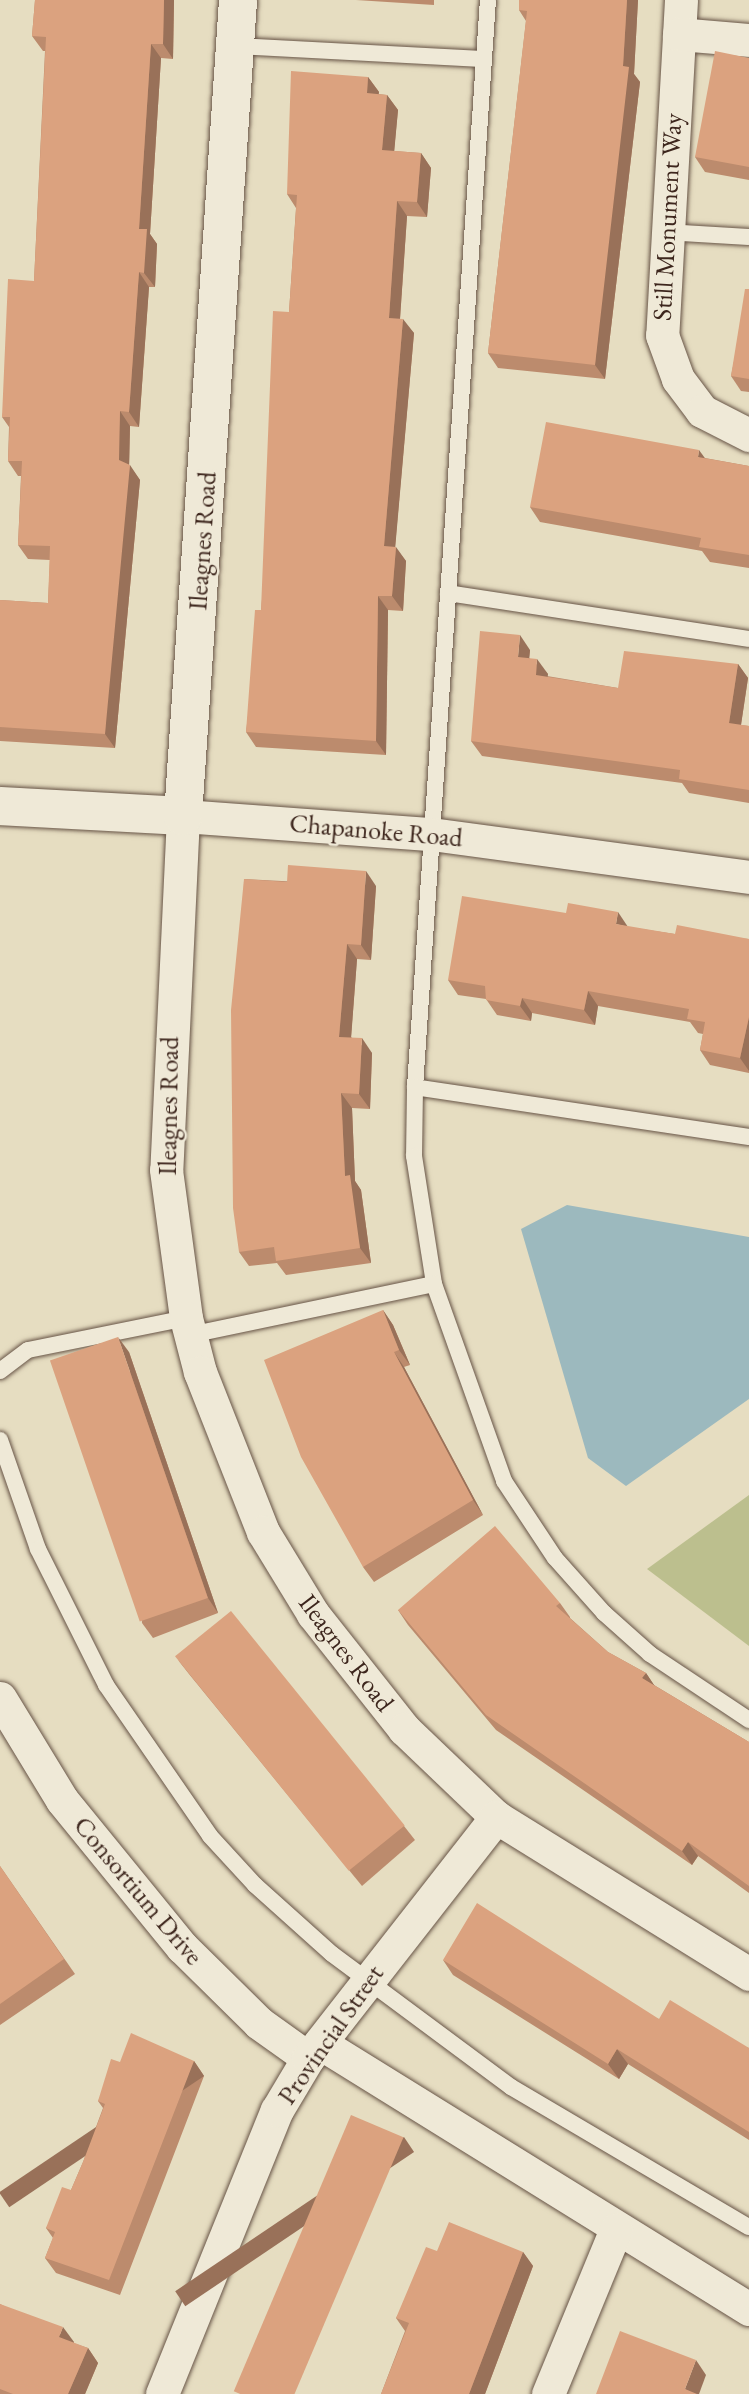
<!DOCTYPE html>
<html>
<head>
<meta charset="utf-8">
<style>
	body { margin:0 }
	#map { position:relative; width:749px; height:2394px; overflow:hidden; background:#e6ddc1; font-family:"EB Garamond",serif }
	div>[style] { position:absolute }
	.green>* { inset:0; background:#bcbf8e }
	.water>* { inset:0; background:#9cb9be }
	.roads { filter:drop-shadow(0 0 2px #675446) drop-shadow(0 0 2px #675446) }
	.service>* { height:16px; margin:-8px; padding:0 8px; transform-origin:8px; border-radius:8px; background:#efe9d7 }
	.minor>* { height:33px; margin:-16.5px; padding:0 16.5px; transform-origin:16.5px; border-radius:16.5px; background:#efe9d7 }
	.tertiary>* { height:38px; margin:-19px; padding:0 19px; transform-origin:19px; border-radius:19px; background:#efe9d7 }
	.wall>* { inset:0; background:#bc8b6d }
	.shaded-wall>* { inset:0; background:#997159; transform-origin:0 0 }
	.building>* { inset:0; background:#dba27f; transform-origin:0 0 }
	span { translate:-50% -50%; white-space:nowrap; text-align:center; line-height:1.15; -webkit-text-stroke:5px #efe9d7; paint-order:stroke }
	.street-label { font-size:26px; color:#3d261d }
</style>
</head>
<body>
<div id="map">
	<div class="green">
		<i style="clip-path:polygon(749px 1495px,749px 1646px,647px 1569px)"></i>
	</div>
	<div class="water">
		<i style="clip-path:polygon(567px 1205px,749px 1237px,749px 1399px,626px 1486px,588px 1458px,521px 1229px)"></i>
	</div>
	<div class="roads">
		<div class="service">
			<i style="left:235px;top:46px;width:249px;rotate:3deg"></i>
			<i style="left:665px;top:232px;width:84px;rotate:3.4deg"></i>
			<i style="left:448px;top:593px;width:304px;rotate:8.7deg"></i>
			<i style="left:415px;top:1087px;width:1089px;rotate:-86.16deg"></i>
			<i style="left:749px;top:1137px;width:338px;rotate:-171.5deg"></i>
			<i style="left:415px;top:1087px;width:69px;rotate:90.8deg"></i>
			<i style="left:414px;top:1156px;width:130px;rotate:81.1deg"></i>
			<i style="left:434px;top:1284px;width:209px;rotate:70.4deg"></i>
			<i style="left:504px;top:1481px;width:92px;rotate:56.5deg"></i>
			<i style="left:555px;top:1558px;width:74px;rotate:48.3deg"></i>
			<i style="left:604px;top:1613px;width:62px;rotate:41.7deg"></i>
			<i style="left:650px;top:1654px;width:119px;rotate:33.7deg"></i>
			<i style="left:190px;top:1335px;width:249px;rotate:-11.8deg"></i>
			<i style="left:0;top:1371px;width:35px;rotate:-37deg"></i>
			<i style="left:28px;top:1350px;width:161px;rotate:-11.4deg"></i>
			<i style="left:0;top:1440px;width:115px;rotate:70.8deg"></i>
			<i style="left:38px;top:1549px;width:152px;rotate:63.4deg"></i>
			<i style="left:106px;top:1685px;width:183px;rotate:55.4deg"></i>
			<i style="left:210px;top:1836px;width:67px;rotate:47.4deg"></i>
			<i style="left:255px;top:1885px;width:103px;rotate:41.9deg"></i>
			<i style="left:332px;top:1954px;width:223px;rotate:36.6deg"></i>
			<i style="left:511px;top:2087px;width:276px;rotate:30.5deg"></i>
		</div>
		<div class="minor">
			<i style="left:681px;top:0;width:336px;rotate:93.2deg"></i>
			<i style="left:662px;top:335px;width:47px;rotate:70deg"></i>
			<i style="left:678px;top:379px;width:40px;rotate:53deg"></i>
			<i style="left:702px;top:411px;width:53px;rotate:27.1deg"></i>
			<i style="left:679px;top:34px;width:70px;rotate:4.9deg"></i>
			<i style="left:749px;top:877px;width:323px;rotate:-172.3deg"></i>
			<i style="left:429px;top:834px;width:247px;rotate:-175.8deg"></i>
			<i style="left:183px;top:816px;width:354px;rotate:92.7deg"></i>
			<i style="left:166px;top:1170px;width:149px;rotate:82.3deg"></i>
			<i style="left:186px;top:1318px;width:56px;rotate:75.5deg"></i>
			<i style="left:200px;top:1372px;width:172px;rotate:68.5deg"></i>
			<i style="left:263px;top:1532px;width:96px;rotate:58.6deg"></i>
			<i style="left:313px;top:1614px;width:147px;rotate:51.6deg"></i>
			<i style="left:404px;top:1729px;width:127px;rotate:43.7deg"></i>
			<i style="left:496px;top:1817px;width:298px;rotate:31.8deg"></i>
			<i style="left:0;top:1698px;width:119px;rotate:58.7deg"></i>
			<i style="left:62px;top:1800px;width:190px;rotate:50.8deg"></i>
			<i style="left:182px;top:1947px;width:108px;rotate:44.6deg"></i>
			<i style="left:259px;top:2023px;width:60px;rotate:35.5deg"></i>
			<i style="left:320px;top:2043px;width:505px;rotate:31.8deg"></i>
			<i style="left:162px;top:2394px;width:306px;rotate:-68deg"></i>
			<i style="left:277px;top:2110px;width:61px;rotate:-59.2deg"></i>
			<i style="left:308px;top:2058px;width:306px;rotate:-52deg"></i>
			<i style="left:548px;top:2394px;width:178px;rotate:-67.6deg"></i>
		</div>
		<div class="tertiary">
			<i style="left:0;top:806px;width:183px;rotate:3.1deg"></i>
			<i style="left:183px;top:816px;width:818px;rotate:-86.14deg"></i>
		</div>
	</div>
	<div class="wall">
		<i style="clip-path:polygon(35px 0,174px 0,173px 59px,161px 58px,150px 234px,157px 244px,155px 287px,149px 287px,139px 427px,130px 426px,129px 465px,140px 480px,115px 748px,0 741px,0 600px,48px 603px,50px 560px,28px 559px,18px 545px,21px 476px,18px 476px,8px 461px,9px 427px,2px 417px,34px 281px,45px 51px,43px 51px,32px 36px)"></i>
		<i style="clip-path:polygon(356px 0,434px 0,434px 5px)"></i>
		<i style="clip-path:polygon(519px 0,638px 0,634px 74px,640px 82px,605px 379px,498px 368px,488px 353px,526px 21px,519px 10px)"></i>
		<i style="clip-path:polygon(749px 58px,749px 180px,705px 172px,695px 157px)"></i>
		<i style="clip-path:polygon(368px 77px,379px 92px,378px 94px,387px 95px,398px 110px,394px 151px,421px 153px,431px 168px,427px 217px,407px 216px,400px 319px,414px 333px,395px 547px,406px 561px,403px 611px,388px 610px,386px 755px,256px 747px,246px 732px,261px 610px,289px 312px,296px 208px,287px 194px)"></i>
		<i style="clip-path:polygon(749px 289px,749px 392px,741px 391px,731px 376px)"></i>
		<i style="clip-path:polygon(705px 458px,749px 466px,749px 568px,710px 562px,702px 551px,540px 522px,530px 507px)"></i>
		<i style="clip-path:polygon(530px 650px,529px 658px,548px 674px,547px 676px,618px 688px,738px 664px,748px 678px,741px 725px,749px 726px,749px 803px,689px 793px,682px 783px,482px 756px,471px 741px)"></i>
		<i style="clip-path:polygon(244px 879px,376px 886px,371px 960px,357px 959px,351px 1037px,372px 1053px,370px 1109px,352px 1108px,355px 1181px,361px 1190px,371px 1263px,286px 1275px,277px 1263px,249px 1266px,239px 1252px)"></i>
		<i style="clip-path:polygon(628px 927px,675px 934px,749px 939px,749px 1073px,710px 1065px,700px 1050px,703px 1034px,698px 1033px,690px 1022px,598px 1006px,595px 1025px,532px 1013px,531px 1021px,497px 1015px,486px 999px,458px 995px,448px 980px)"></i>
		<i style="clip-path:polygon(383px 1310px,393px 1325px,410px 1365px,404px 1367px,483px 1515px,374px 1582px,363px 1567px)"></i>
		<i style="clip-path:polygon(129px 1352px,218px 1613px,153px 1638px,142px 1623px)"></i>
		<i style="clip-path:polygon(560px 1603px,570px 1617px,570px 1618px,608px 1652px,646px 1673px,654px 1685px,749px 1742px,749px 1893px,698px 1856px,692px 1865px,496px 1730px,408px 1625px,398px 1610px)"></i>
		<i style="clip-path:polygon(178px 1660px,404px 1826px,415px 1840px,362px 1886px,189px 1674px)"></i>
		<i style="clip-path:polygon(0 1866px,75px 1974px,0 2025px)"></i>
		<i style="clip-path:polygon(443px 1960px,659px 2019px,749px 2048px,749px 2140px,628px 2064px,619px 2079px,453px 1975px)"></i>
		<i style="clip-path:polygon(194px 2061px,204px 2076px,120px 2295px,56px 2273px,45px 2258px,53px 2238px,46px 2228px,71px 2190px,83px 2162px,103px 2108px,98px 2101px,120px 2062px)"></i>
		<i style="clip-path:polygon(437px 2251px,523px 2252px,533px 2266px,485px 2394px,381px 2394px,405px 2331px,396px 2318px)"></i>
		<i style="clip-path:polygon(0 2304px,74px 2342px,73px 2343px,88px 2348px,98px 2363px,85px 2394px,0 2394px)"></i>
	</div>
	<div class="shaded-wall">
		<i style="clip-path:polygon(164px 0,174px 0,173px 59px,163px 44px)"></i>
		<i style="clip-path:polygon(627px 0,638px 0,634px 74px,640px 82px,605px 379px,595px 365px,623px 66px)"></i>
		<i style="clip-path:polygon(151px 44px,161px 58px,150px 234px,157px 244px,155px 287px,144px 273px,139px 229px)"></i>
		<i style="clip-path:polygon(368px 77px,379px 92px,377px 108px,367px 93px)"></i>
		<i style="clip-path:polygon(387px 95px,398px 110px,393px 165px,382px 150px)"></i>
		<i style="clip-path:polygon(421px 153px,431px 168px,427px 217px,417px 202px)"></i>
		<i style="clip-path:polygon(397px 201px,407px 216px,399px 333px,389px 318px)"></i>
		<i style="clip-path:polygon(139px 272px,149px 287px,139px 427px,129px 412px)"></i>
		<i style="clip-path:polygon(403px 319px,414px 333px,394px 561px,384px 546px)"></i>
		<i style="clip-path:polygon(120px 411px,130px 426px,129px 472px,130px 465px,140px 480px,115px 748px,105px 734px)"></i>
		<i style="clip-path:polygon(699px 450px,710px 465px,698px 457px)"></i>
		<i style="clip-path:polygon(396px 547px,406px 561px,403px 611px,392px 596px)"></i>
		<i style="clip-path:polygon(378px 596px,388px 610px,386px 755px,376px 741px)"></i>
		<i style="clip-path:polygon(520px 635px,530px 650px,528px 672px,518px 657px)"></i>
		<i style="clip-path:polygon(537px 659px,548px 674px,546px 689px,536px 675px)"></i>
		<i style="clip-path:polygon(738px 664px,748px 678px,739px 738px,729px 723px)"></i>
		<i style="clip-path:polygon(366px 871px,376px 886px,371px 960px,361px 945px)"></i>
		<i style="clip-path:polygon(618px 912px,628px 927px,616px 924px)"></i>
		<i style="clip-path:polygon(347px 944px,357px 959px,350px 1052px,339px 1037px)"></i>
		<i style="clip-path:polygon(588px 991px,598px 1006px,595px 1025px,584px 1010px)"></i>
		<i style="clip-path:polygon(522px 998px,532px 1013px,531px 1021px,520px 1006px)"></i>
		<i style="clip-path:polygon(749px 1017px,749px 1071px,740px 1058px)"></i>
		<i style="clip-path:polygon(362px 1038px,372px 1053px,370px 1109px,359px 1094px)"></i>
		<i style="clip-path:polygon(341px 1093px,352px 1108px,355px 1181px,361px 1190px,371px 1263px,360px 1248px,345px 1176px)"></i>
		<i style="clip-path:polygon(383px 1310px,393px 1325px,410px 1365px,399px 1350px)"></i>
		<i style="clip-path:polygon(118px 1337px,129px 1352px,218px 1613px,208px 1598px)"></i>
		<i style="clip-path:polygon(394px 1352px,404px 1367px,483px 1515px,473px 1500px)"></i>
		<i style="clip-path:polygon(646px 1673px,656px 1688px,642px 1678px)"></i>
		<i style="clip-path:polygon(688px 1842px,698px 1856px,692px 1865px,682px 1851px)"></i>
		<i style="clip-path:polygon(617px 2049px,628px 2064px,619px 2079px,608px 2064px)"></i>
		<i style="left:194px;top:2061px;width:18px;height:235px;rotate:56deg"></i>
		<i style="left:404px;top:2137px;width:18px;height:276px;rotate:56deg"></i>
		<i style="clip-path:polygon(523px 2252px,533px 2266px,485px 2394px,469px 2394px)"></i>
		<i style="clip-path:polygon(63px 2327px,74px 2342px,70px 2352px,59px 2337px)"></i>
		<i style="clip-path:polygon(88px 2348px,98px 2363px,85px 2394px,68px 2394px)"></i>
		<i style="clip-path:polygon(696px 2360px,706px 2375px,699px 2394px,688px 2394px,685px 2389px)"></i>
	</div>
	<div class="building">
		<i style="clip-path:polygon(35px 0,164px 0,163px 44px,151px 44px,139px 229px,147px 229px,144px 273px,139px 272px,129px 412px,120px 411px,119px 460px,130px 465px,105px 734px,0 727px,0 600px,48px 603px,50px 546px,18px 545px,22px 461px,8px 461px,10px 417px,2px 417px,8px 279px,34px 281px,46px 37px,32px 36px)"></i>
		<i style="clip-path:polygon(519px 0,627px 0,623px 66px,629px 67px,595px 365px,488px 353px,527px 11px,519px 10px)"></i>
		<i style="clip-path:polygon(715px 51px,749px 58px,749px 167px,695px 157px)"></i>
		<i style="clip-path:polygon(291px 71px,368px 77px,367px 93px,387px 95px,382px 150px,421px 153px,417px 202px,397px 201px,389px 318px,403px 319px,384px 546px,396px 547px,392px 596px,378px 596px,376px 741px,246px 732px,255px 610px,261px 610px,273px 311px,289px 312px,297px 195px,287px 194px)"></i>
		<i style="clip-path:polygon(745px 289px,749px 289px,749px 379px,731px 376px)"></i>
		<i style="clip-path:polygon(546px 422px,699px 450px,698px 457px,749px 466px,749px 555px,699px 547px,701px 538px,530px 507px)"></i>
		<i style="clip-path:polygon(480px 631px,520px 635px,518px 657px,537px 659px,536px 675px,618px 688px,624px 651px,738px 664px,729px 723px,749px 726px,749px 790px,679px 779px,680px 770px,471px 741px)"></i>
		<i style="clip-path:polygon(288px 865px,366px 871px,361px 945px,347px 944px,339px 1037px,362px 1038px,359px 1094px,341px 1093px,345px 1176px,350px 1175px,360px 1248px,276px 1261px,274px 1247px,239px 1252px,233px 1208px,231px 1010px,244px 879px,287px 882px)"></i>
		<i style="clip-path:polygon(462px 896px,566px 913px,568px 903px,618px 912px,616px 924px,675px 934px,677px 925px,749px 939px,749px 1017px,740px 1058px,700px 1050px,705px 1022px,687px 1019px,689px 1009px,588px 991px,584px 1010px,522px 998px,520px 1006px,486px 1000px,485px 986px,448px 980px)"></i>
		<i style="clip-path:polygon(383px 1310px,399px 1350px,394px 1352px,473px 1500px,363px 1567px,301px 1457px,264px 1360px)"></i>
		<i style="left:118px;top:1337px;width:276px;height:72px;rotate:71deg"></i>
		<i style="clip-path:polygon(495px 1526px,560px 1603px,556px 1606px,608px 1652px,646px 1673px,642px 1678px,749px 1742px,749px 1886px,688px 1842px,682px 1851px,486px 1715px,398px 1610px)"></i>
		<i style="left:231px;top:1611px;width:276px;height:72px;rotate:51deg"></i>
		<i style="clip-path:polygon(0 1866px,64px 1959px,0 2004px)"></i>
		<i style="clip-path:polygon(477px 1903px,659px 2019px,670px 2000px,749px 2048px,749px 2132px,617px 2049px,608px 2064px,443px 1960px)"></i>
		<i style="clip-path:polygon(131px 2033px,194px 2061px,109px 2280px,45px 2258px,55px 2232px,46px 2228px,62px 2187px,71px 2190px,83px 2162px,105px 2104px,98px 2101px,111px 2059px,120px 2062px)"></i>
		<i style="left:351px;top:2115px;width:57px;height:300px;rotate:23deg"></i>
		<i style="clip-path:polygon(449px 2222px,523px 2252px,469px 2394px,381px 2394px,409px 2323px,396px 2318px,426px 2247px,437px 2251px)"></i>
		<i style="clip-path:polygon(0 2304px,63px 2327px,59px 2337px,88px 2348px,68px 2394px,13px 2394px,0 2389px)"></i>
		<i style="clip-path:polygon(620px 2331px,696px 2360px,685px 2389px,697px 2394px,596px 2394px)"></i>
	</div>
	<div class="street-label">
		<span style="left:668px;top:217px;rotate:-87deg">Still Monument Way</span>
		<span style="left:203px;top:541px;rotate:-86deg">Ileagnes Road</span>
		<span style="left:376px;top:831px;rotate:5deg">Chapanoke Road</span>
		<span style="left:169px;top:1106px;rotate:-89deg">Ileagnes Road</span>
		<span style="left:346px;top:1653px;rotate:53deg">Ileagnes Road</span>
		<span style="left:138px;top:1891px;rotate:50deg">Consortium Drive</span>
		<span style="left:331px;top:2035px;rotate:-55deg">Provincial Street</span>
	</div>
</div>
</body>
</html>
